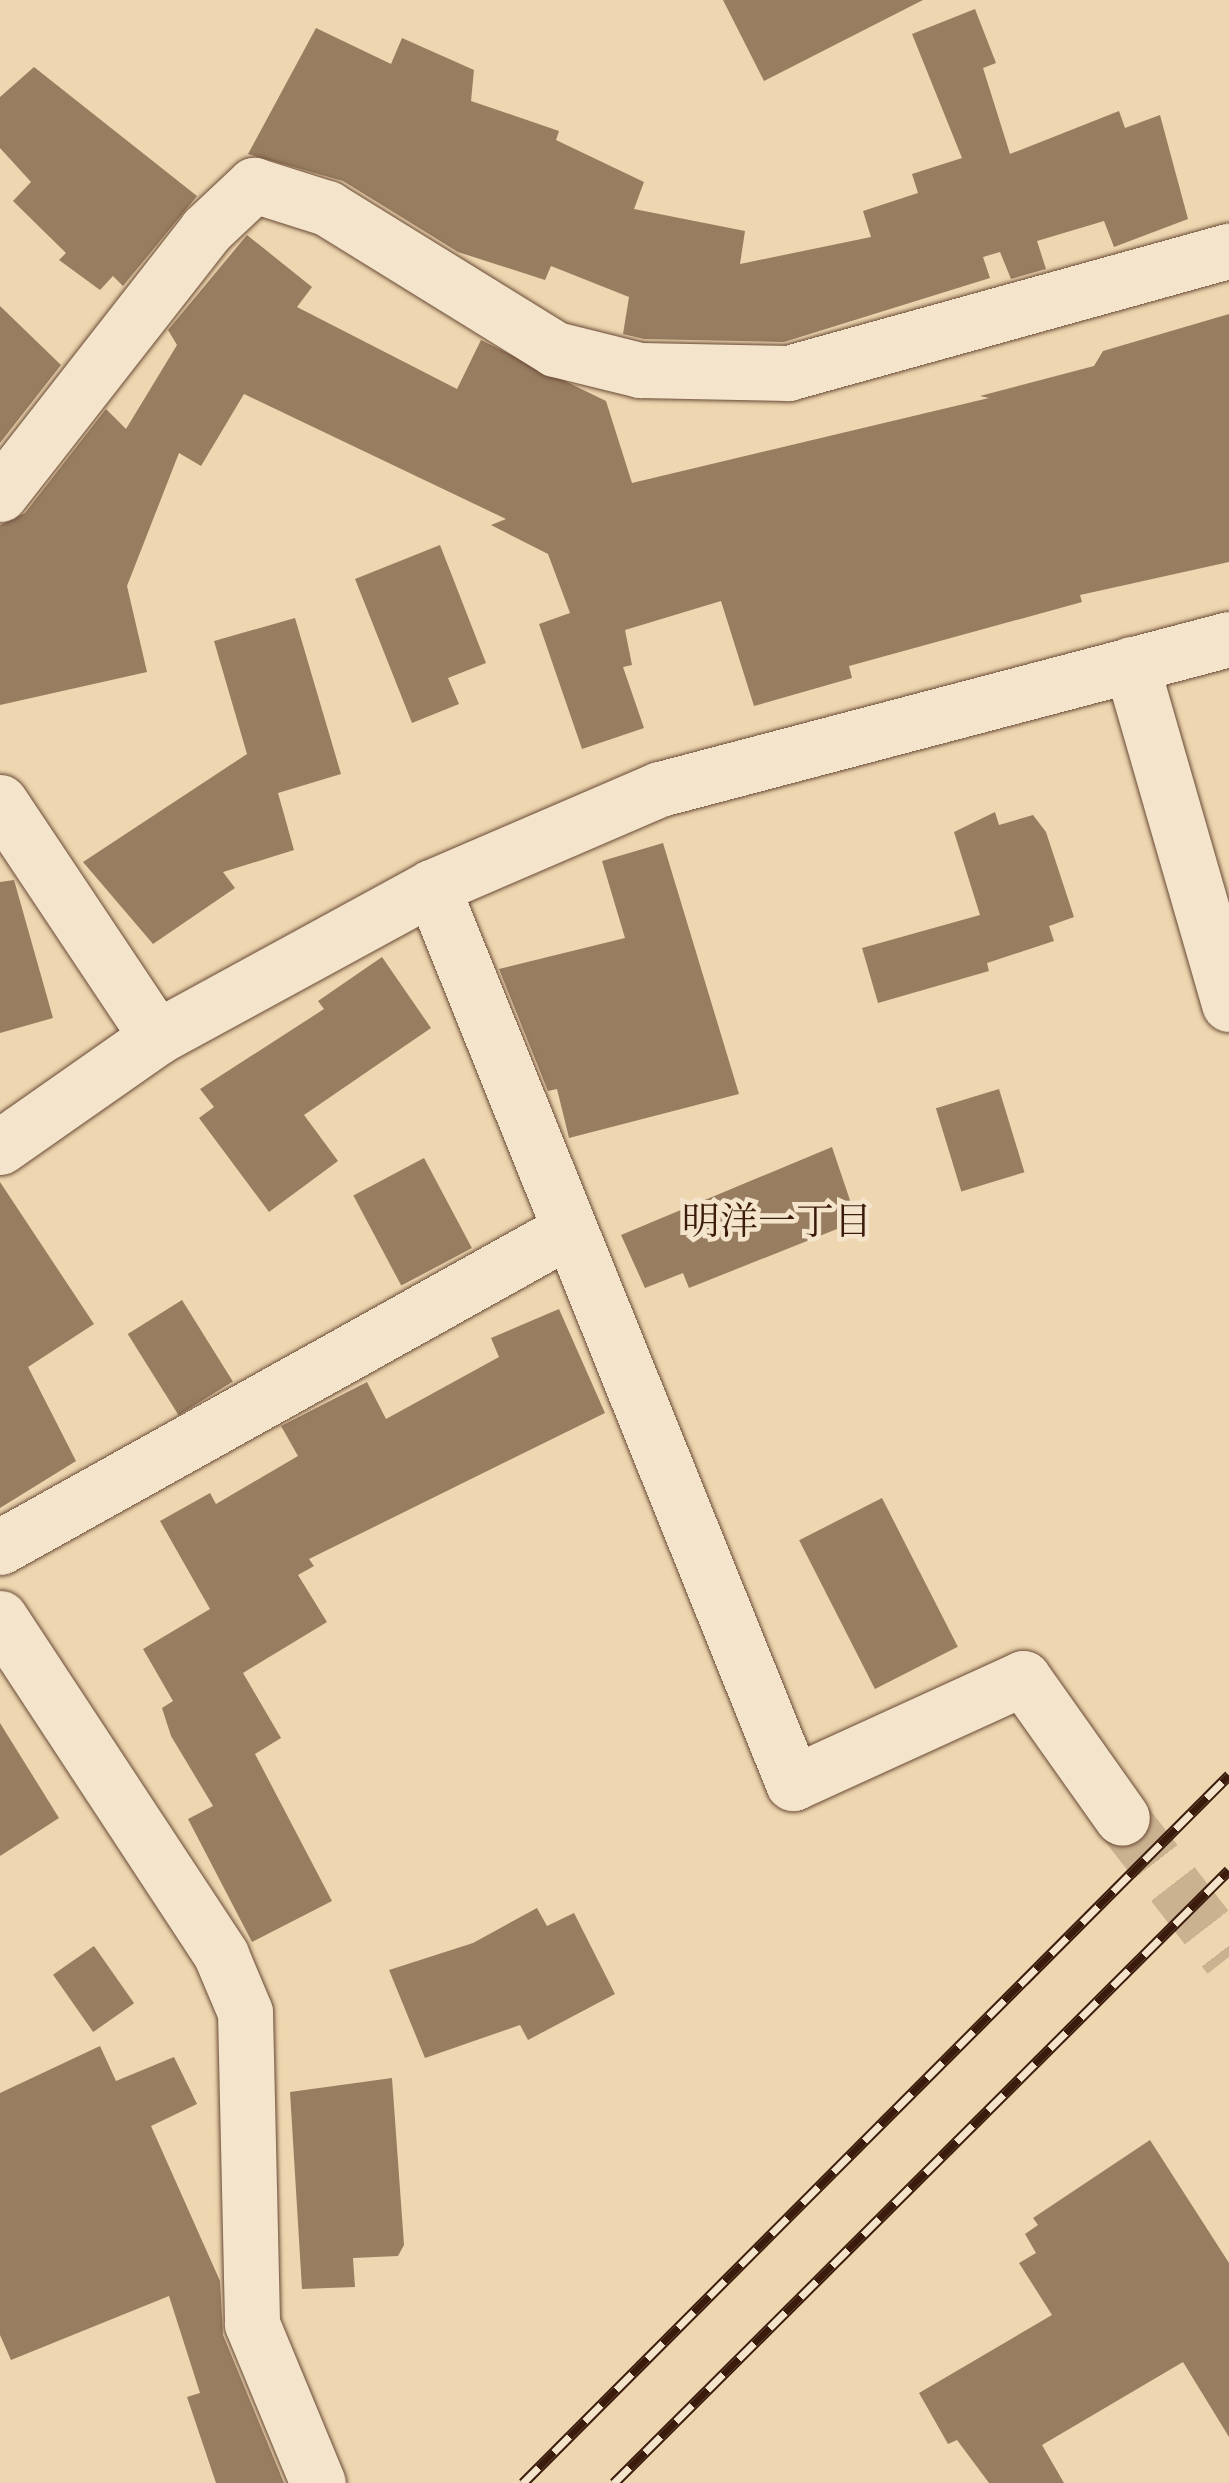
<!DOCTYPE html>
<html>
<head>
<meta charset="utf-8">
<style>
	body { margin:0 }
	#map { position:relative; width:1229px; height:2483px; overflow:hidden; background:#eed6b0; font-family:"IM FELL English","Noto Serif JP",serif }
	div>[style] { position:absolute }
	.building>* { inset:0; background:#987d61; transform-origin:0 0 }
	.minor-tunnel>* { height:55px; margin-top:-27.5px; transform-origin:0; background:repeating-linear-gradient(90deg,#cab18f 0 55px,transparent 0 83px) }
	.roads { filter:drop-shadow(0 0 2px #684a35) drop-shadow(0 0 2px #684a35) }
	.minor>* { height:55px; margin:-27.5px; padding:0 27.5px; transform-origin:27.5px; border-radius:27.5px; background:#f4e4cc }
	.tertiary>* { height:55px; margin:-27.5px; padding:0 27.5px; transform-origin:27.5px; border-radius:27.5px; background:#f4e4cc }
	.rail>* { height:11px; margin-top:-5.5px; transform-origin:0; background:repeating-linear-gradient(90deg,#f4e4cc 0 22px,#3b1c0c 0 44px); box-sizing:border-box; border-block:2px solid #3b1c0c }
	span { translate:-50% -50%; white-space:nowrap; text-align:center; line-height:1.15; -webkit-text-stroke:9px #f4e4cc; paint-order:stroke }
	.neighbourhood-label { font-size:38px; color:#3b1c0c }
</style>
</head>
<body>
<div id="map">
	<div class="building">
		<i style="clip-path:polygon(723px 0,923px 0,764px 81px)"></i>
		<i style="clip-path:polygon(975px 9px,996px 63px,983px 68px,1010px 154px,1119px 111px,1125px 128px,1160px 115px,1188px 219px,1114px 247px,1104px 221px,1037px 241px,1046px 269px,1011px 279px,1000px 252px,983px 257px,990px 278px,784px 342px,644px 339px,623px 334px,629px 297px,551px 266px,545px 280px,458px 252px,343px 181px,248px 154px,316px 28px,391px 64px,402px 38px,474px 70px,471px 101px,559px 131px,556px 140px,644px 182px,634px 209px,745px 231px,740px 264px,871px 237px,863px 211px,918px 193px,912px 174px,962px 158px,912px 34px)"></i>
		<i style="clip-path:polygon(34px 67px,197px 196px,123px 286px,113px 276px,100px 290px,59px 260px,66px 253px,13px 201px,31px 182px,0 148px,0 97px)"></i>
		<i style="clip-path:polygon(247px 235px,312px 287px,297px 307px,457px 389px,481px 340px,606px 401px,632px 483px,989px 398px,980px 396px,1094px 366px,1103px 351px,1229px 314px,1229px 562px,1080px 595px,1082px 602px,849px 666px,852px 678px,754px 706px,721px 601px,625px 630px,632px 665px,623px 667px,644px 728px,582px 749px,539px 624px,570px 613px,548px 554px,491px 525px,506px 519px,244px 394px,201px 466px,179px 453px,127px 586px,147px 672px,0 705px,0 525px,25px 513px,106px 409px,126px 429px,177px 345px,168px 330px)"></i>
		<i style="clip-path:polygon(0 306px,61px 365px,0 443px)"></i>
		<i style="clip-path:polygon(440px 545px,486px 663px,448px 678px,459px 704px,412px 723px,355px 579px)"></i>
		<i style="clip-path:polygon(295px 618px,341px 774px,278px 793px,294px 850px,223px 872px,235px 888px,153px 944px,83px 862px,247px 754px,214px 641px)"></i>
		<i style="clip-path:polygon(995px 812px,999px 825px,1033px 815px,1046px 832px,1074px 917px,1049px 926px,1054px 941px,987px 963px,989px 971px,878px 1003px,862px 948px,980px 915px,954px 832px)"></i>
		<i style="clip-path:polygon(663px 843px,739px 1094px,569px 1138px,557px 1089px,548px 1091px,499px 969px,625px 938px,602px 861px)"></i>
		<i style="clip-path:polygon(14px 880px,53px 1018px,0 1033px,0 882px)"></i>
		<i style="clip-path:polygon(382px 957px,431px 1028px,304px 1115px,338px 1161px,269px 1212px,199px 1118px,214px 1107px,200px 1089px,324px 1009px,318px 1001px)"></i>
		<i style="left:999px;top:1089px;width:87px;height:66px;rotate:73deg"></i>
		<i style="clip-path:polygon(832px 1147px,857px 1221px,689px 1288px,683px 1273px,645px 1288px,621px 1235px)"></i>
		<i style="left:424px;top:1158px;width:102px;height:80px;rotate:62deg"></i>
		<i style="clip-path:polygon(0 1182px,94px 1324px,28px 1367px,76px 1461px,0 1508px)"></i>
		<i style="left:182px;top:1300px;width:96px;height:64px;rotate:58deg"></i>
		<i style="clip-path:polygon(559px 1309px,605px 1413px,309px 1559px,314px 1566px,298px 1575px,327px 1622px,243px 1673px,281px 1738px,255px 1754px,332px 1901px,252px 1942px,188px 1819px,213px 1806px,171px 1736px,162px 1708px,173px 1701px,143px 1649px,210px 1609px,160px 1521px,210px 1493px,216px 1504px,298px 1456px,281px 1426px,289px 1422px,367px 1382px,386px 1419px,499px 1357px,491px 1338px)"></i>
		<i style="left:882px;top:1498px;width:167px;height:93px;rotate:63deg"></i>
		<i style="clip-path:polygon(0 1723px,59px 1818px,0 1856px)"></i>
		<i style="clip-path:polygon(537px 1908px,547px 1926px,574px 1913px,615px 1994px,528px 2040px,520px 2025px,425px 2058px,389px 1970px,473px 1943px)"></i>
		<i style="left:94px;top:1946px;width:70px;height:50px;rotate:55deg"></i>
		<i style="clip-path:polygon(100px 2046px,116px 2081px,174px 2057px,197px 2104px,151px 2126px,220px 2281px,223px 2335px,284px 2483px,216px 2483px,187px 2397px,200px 2393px,169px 2296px,11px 2360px,0 2335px,0 2093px)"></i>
		<i style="clip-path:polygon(392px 2078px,404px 2245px,398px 2256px,353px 2258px,355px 2287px,302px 2289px,290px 2092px)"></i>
		<i style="clip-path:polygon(1150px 2140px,1229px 2263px,1229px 2437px,1183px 2362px,1042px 2445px,1064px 2483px,989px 2483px,957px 2440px,948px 2444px,919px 2393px,1052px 2315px,1019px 2263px,1036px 2253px,1025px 2234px,1038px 2225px,1033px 2218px)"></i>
	</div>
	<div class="minor-tunnel">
		<i style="left:1122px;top:1818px;width:175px;rotate:52.2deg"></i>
	</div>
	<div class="roads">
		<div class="minor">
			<i style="left:0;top:494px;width:335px;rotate:-52deg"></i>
			<i style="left:206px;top:230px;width:66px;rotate:-43.2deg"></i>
			<i style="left:254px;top:185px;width:77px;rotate:17.5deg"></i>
			<i style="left:327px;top:208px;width:268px;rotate:31.7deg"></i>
			<i style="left:555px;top:349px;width:88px;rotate:13.9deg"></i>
			<i style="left:640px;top:370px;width:148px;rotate:1.2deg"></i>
			<i style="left:788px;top:373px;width:458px;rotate:-15.5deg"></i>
			<i style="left:1131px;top:664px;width:354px;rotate:73.9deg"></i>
			<i style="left:0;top:802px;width:283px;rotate:56.3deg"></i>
			<i style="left:432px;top:887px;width:966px;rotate:68.06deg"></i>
			<i style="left:793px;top:1783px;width:253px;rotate:-24.5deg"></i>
			<i style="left:1023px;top:1678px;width:171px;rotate:54.7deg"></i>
			<i style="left:0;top:1547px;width:651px;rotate:-29.12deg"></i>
			<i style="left:0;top:1618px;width:403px;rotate:56.7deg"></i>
			<i style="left:221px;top:1955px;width:62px;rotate:67.2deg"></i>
			<i style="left:245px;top:2012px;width:312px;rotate:88.7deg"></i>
			<i style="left:252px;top:2324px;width:172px;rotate:67.5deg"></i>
		</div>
		<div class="tertiary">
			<i style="left:0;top:1147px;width:192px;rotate:-35deg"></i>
			<i style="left:157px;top:1037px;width:313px;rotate:-28.6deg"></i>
			<i style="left:432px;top:887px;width:248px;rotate:-23.3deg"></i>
			<i style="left:660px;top:789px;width:588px;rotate:-14.77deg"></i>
		</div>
	</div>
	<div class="rail">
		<i style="left:523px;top:2483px;width:1000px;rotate:-45.08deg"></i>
		<i style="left:614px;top:2483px;width:868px;rotate:-44.91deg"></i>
	</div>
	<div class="neighbourhood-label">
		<span style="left:777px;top:1225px">明洋一丁目</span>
	</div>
</div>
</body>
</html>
